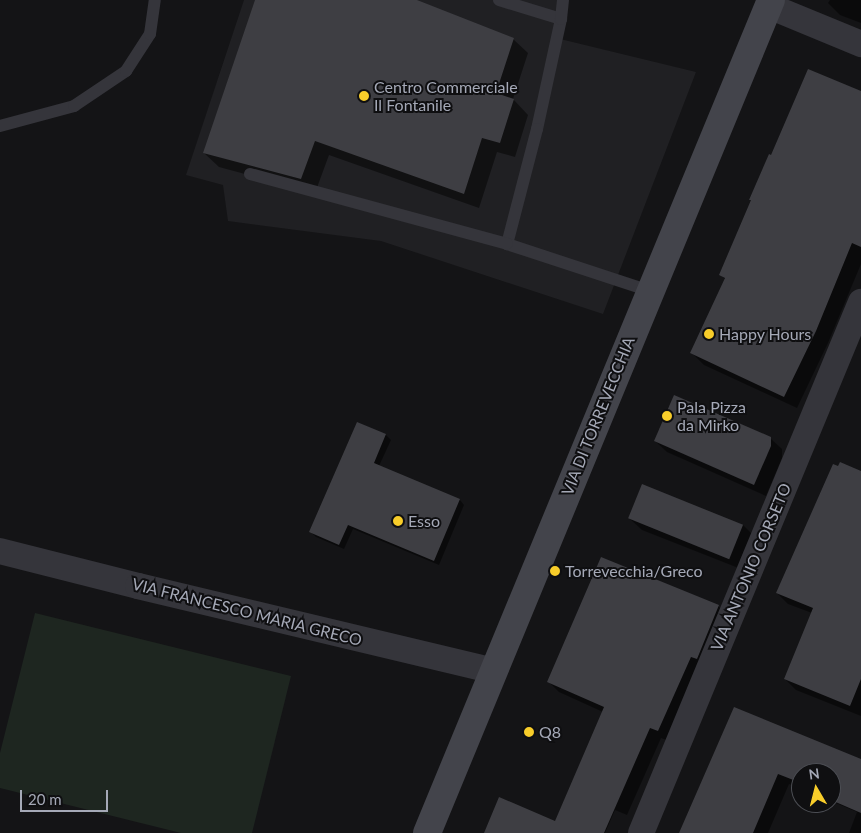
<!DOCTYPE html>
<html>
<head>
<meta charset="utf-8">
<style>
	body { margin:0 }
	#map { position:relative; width:861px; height:833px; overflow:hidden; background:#141416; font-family:Lato,sans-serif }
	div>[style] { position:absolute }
	.built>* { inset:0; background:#202023 }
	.green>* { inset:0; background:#1e2620 }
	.shadow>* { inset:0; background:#0007 }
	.building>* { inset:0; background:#3e3e43; transform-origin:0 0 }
	.lane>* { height:12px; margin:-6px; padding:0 6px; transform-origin:6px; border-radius:6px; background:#35353b }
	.street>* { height:26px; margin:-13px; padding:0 13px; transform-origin:13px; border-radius:13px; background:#35353b }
	.secondary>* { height:28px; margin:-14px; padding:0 14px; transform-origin:14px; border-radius:14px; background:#43444b }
	.dots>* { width:14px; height:14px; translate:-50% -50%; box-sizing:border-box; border:2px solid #0f0f11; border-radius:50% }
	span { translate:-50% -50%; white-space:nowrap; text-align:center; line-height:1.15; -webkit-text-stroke:4px #0f0f11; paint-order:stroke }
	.poi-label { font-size:16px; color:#a5a9b7 }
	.left { translate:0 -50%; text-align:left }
	.street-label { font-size:16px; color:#a5a9b7 }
	.north { position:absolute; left:791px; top:763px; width:50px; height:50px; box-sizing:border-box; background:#0f0f11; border:1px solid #4b4d53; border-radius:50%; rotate:352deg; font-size:14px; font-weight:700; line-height:20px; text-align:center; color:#a5a9b7 }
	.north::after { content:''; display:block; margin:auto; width:18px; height:22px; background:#f8cd2a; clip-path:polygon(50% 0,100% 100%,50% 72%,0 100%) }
	.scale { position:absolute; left:20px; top:790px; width:88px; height:22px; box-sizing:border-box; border:2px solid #a5a9b7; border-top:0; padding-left:6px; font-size:15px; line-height:18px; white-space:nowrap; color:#a5a9b7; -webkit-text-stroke:4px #0f0f11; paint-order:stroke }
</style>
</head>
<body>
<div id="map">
	<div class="built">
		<i style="clip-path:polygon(244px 0,559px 0,556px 38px,696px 72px,603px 314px,381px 241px,228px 221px,223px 185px,186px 175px)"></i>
	</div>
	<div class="green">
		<i style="clip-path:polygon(35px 613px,291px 676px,252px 833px,181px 833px,0 788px,0 753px)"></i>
	</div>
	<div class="shadow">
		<i style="clip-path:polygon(256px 0,414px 0,513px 39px,528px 53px,513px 99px,528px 115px,515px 157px,497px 152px,479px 208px,329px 155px,315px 193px,219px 167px,204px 153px)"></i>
		<i style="clip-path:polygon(830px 0,861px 0,861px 23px,840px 15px,828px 3px)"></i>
		<i style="clip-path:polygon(861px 93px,861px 264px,828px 343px,797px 408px,704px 365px,691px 352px,726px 280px,721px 275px,772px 157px)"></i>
		<i style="clip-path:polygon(358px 423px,386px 435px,391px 440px,379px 466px,460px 500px,464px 505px,439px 565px,353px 529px,344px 549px,316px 537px,311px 532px)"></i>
		<i style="clip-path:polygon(770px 438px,782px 449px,782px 458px,766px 496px,667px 452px,655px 441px)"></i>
		<i style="clip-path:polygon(861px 473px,861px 716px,796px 690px,785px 679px,812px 613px,788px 604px,777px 593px)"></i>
		<i style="clip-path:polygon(630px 519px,743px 525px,754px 536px,741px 569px,642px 530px)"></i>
		<i style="clip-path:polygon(718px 606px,730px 617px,669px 741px,661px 738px,627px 815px,615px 810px,605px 833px,485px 833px,555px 822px,603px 712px,559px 692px,548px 681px)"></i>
		<i style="clip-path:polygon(734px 708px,861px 760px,861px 833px,849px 833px,857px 812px,831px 801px,831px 773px,801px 773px,801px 789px,789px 784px,768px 833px,682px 833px)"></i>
	</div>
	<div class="building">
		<i style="clip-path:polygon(255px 0,417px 0,514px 38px,496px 93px,514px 99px,500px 143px,482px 138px,464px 194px,315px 141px,301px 179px,203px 153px)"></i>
		<i style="clip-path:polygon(808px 69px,861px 91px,861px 247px,852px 243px,816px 331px,784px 397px,690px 353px,725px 278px,719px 275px,751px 200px,749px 200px,769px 154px,771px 155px)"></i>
		<i style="clip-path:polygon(674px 395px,771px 437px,771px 446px,754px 485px,654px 441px)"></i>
		<i style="clip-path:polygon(357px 422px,386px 434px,374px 463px,460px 499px,434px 561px,348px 525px,339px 545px,309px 532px)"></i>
		<i style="clip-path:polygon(840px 462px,861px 471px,861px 679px,850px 706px,784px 679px,813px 608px,776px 593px,833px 464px,838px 466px)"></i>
		<i style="left:642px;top:484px;width:109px;height:37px;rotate:22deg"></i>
		<i style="clip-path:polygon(601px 557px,719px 605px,697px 659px,691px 657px,658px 731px,650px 728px,604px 833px,484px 833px,499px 797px,555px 821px,604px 707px,547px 682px)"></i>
		<i style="clip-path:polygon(734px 707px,861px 759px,861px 813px,831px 800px,831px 773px,801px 773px,801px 783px,778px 774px,753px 833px,679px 833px)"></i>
	</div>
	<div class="lane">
		<i style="left:499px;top:0;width:65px;rotate:17deg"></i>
		<i style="left:561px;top:19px;width:113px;rotate:102.3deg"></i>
		<i style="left:537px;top:129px;width:119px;rotate:104.6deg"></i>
		<i style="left:507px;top:244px;width:151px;rotate:18.2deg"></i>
		<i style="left:561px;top:19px;width:19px;rotate:-84deg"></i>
		<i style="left:0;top:126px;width:77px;rotate:-15.1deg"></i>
		<i style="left:74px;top:106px;width:63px;rotate:-33.9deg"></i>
		<i style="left:126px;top:71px;width:44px;rotate:-57deg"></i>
		<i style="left:150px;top:34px;width:34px;rotate:-82deg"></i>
		<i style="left:250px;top:174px;width:266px;rotate:15.2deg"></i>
	</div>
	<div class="street">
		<i style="left:769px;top:6px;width:100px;rotate:22.4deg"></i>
		<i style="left:0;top:551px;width:142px;rotate:14.2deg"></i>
		<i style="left:138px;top:586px;width:366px;rotate:13.4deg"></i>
		<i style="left:641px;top:833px;width:575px;rotate:-67.5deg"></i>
	</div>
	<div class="secondary">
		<i style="left:427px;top:833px;width:901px;rotate:-67.56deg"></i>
	</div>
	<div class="dots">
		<i style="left:364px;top:96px;background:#f8cd2a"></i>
		<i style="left:709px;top:334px;background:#f8cd2a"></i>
		<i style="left:667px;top:416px;background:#f8cd2a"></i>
		<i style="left:398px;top:521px;background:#f8cd2a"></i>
		<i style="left:555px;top:571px;background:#f8cd2a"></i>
		<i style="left:529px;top:732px;background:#f8cd2a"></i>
	</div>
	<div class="poi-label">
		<span class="left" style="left:374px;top:96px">Centro Commerciale<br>Il Fontanile</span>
		<span class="left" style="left:719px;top:334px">Happy Hours</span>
		<span class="left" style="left:677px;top:416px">Pala Pizza<br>da Mirko</span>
		<span class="left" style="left:408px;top:521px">Esso</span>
		<span class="left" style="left:565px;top:571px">Torrevecchia/Greco</span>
		<span class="left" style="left:539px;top:732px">Q8</span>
	</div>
	<div class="street-label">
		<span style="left:598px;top:416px;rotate:-68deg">VIA DI TORREVECCHIA</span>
		<span style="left:751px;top:567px;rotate:-67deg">VIA ANTONIO CORSETO</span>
		<span style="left:247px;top:612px;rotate:14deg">VIA FRANCESCO MARIA GRECO</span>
	</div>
	<div class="north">N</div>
	<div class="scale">20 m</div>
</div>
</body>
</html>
